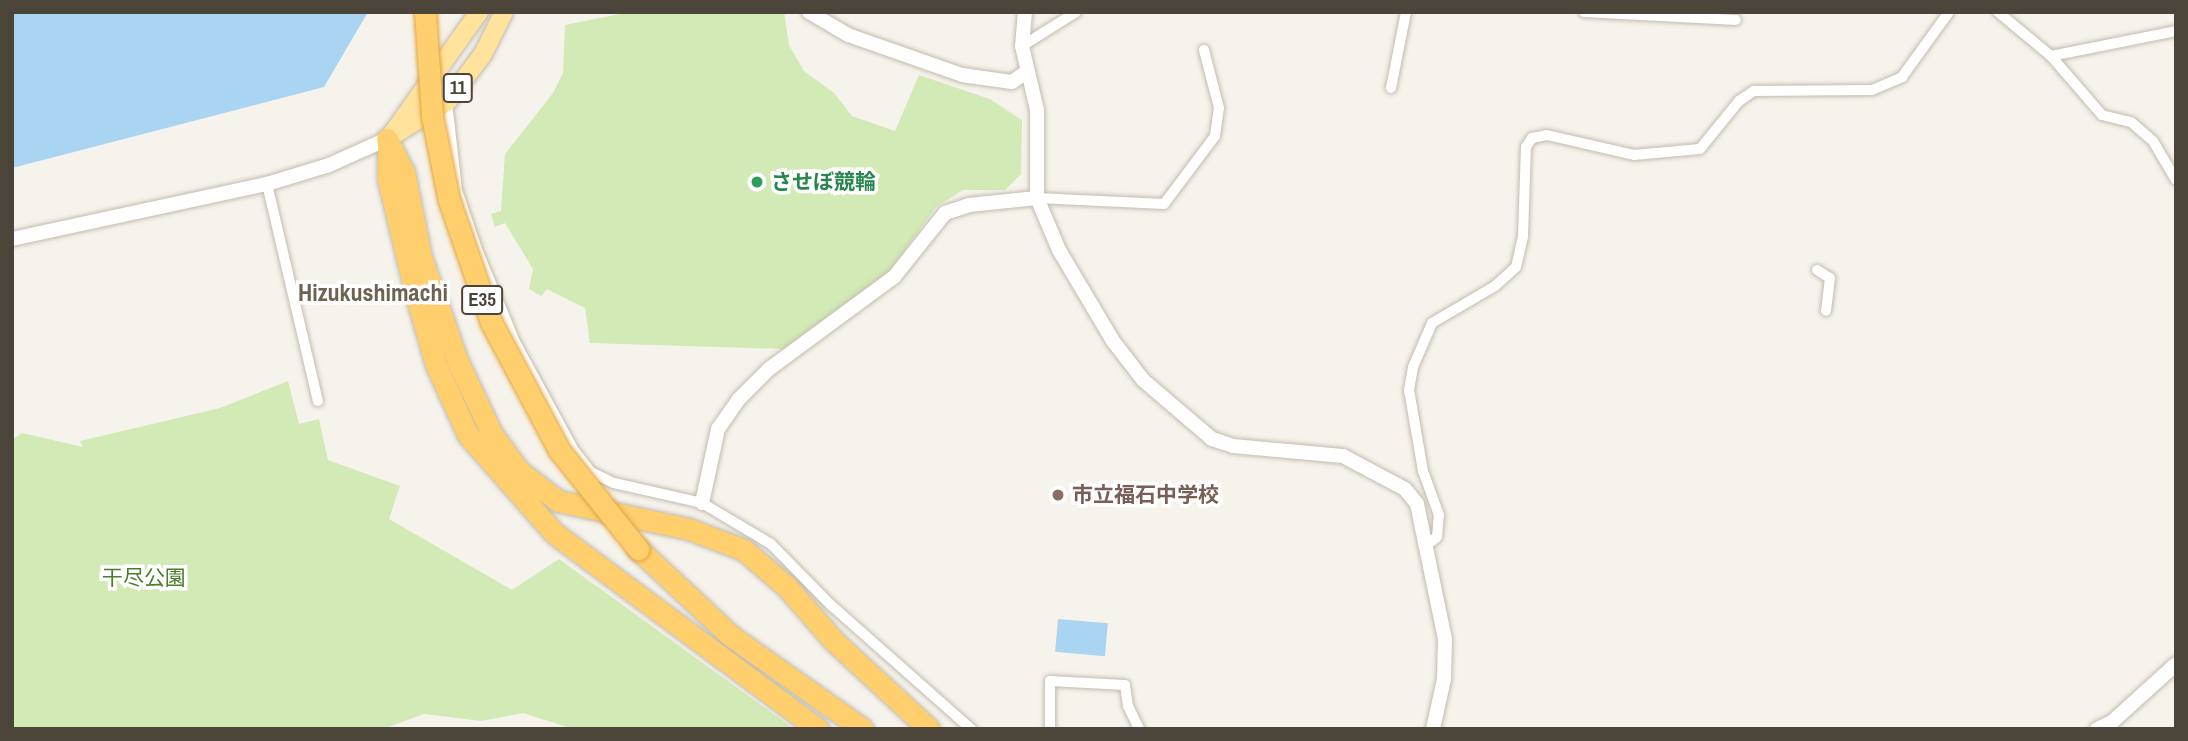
<!DOCTYPE html>
<html>
<head>
<meta charset="utf-8">
<style>
	body { margin:0 }
	#map { position:relative; width:2188px; height:741px; overflow:hidden; background:#f6f3ec; font-family:"Archivo Narrow","Noto Sans JP",sans-serif }
	div>[style] { position:absolute }
	.green>* { inset:0; background:#d2eab5 }
	.water>* { inset:0; background:#a9d4f2; transform-origin:0 0 }
	.roads { filter:drop-shadow(0 0 2px #c2bbae) drop-shadow(0 0 2px #c2bbae) }
	.minor>* { height:10px; margin:-5px; padding:0 5px; transform-origin:5px; border-radius:5px; background:#fff }
	.tertiary>* { height:14px; margin:-7px; padding:0 7px; transform-origin:7px; border-radius:7px; background:#fff }
	.primary>* { height:18px; margin:-9px; padding:0 9px; transform-origin:9px; border-radius:9px; background:#ffe39c }
	.motorway>* { height:21px; margin:-10.5px; padding:0 10.5px; transform-origin:10.5px; border-radius:10.5px; background:#ffcf6e }
	.bridges { filter:drop-shadow(0 0 2px #e0a43c) drop-shadow(0 0 2px #e0a43c) }
	.motorway-bridge>* { height:21px; margin:-10.5px; padding:0 10.5px; transform-origin:10.5px; border-radius:10.5px; background:#ffcf6e }
	.dots>* { width:19px; height:19px; translate:-50% -50%; box-sizing:border-box; border:4px solid #fff; border-radius:50% }
	span { translate:-50% -50%; white-space:nowrap; text-align:center; line-height:1.15; -webkit-text-stroke:7px #fff; paint-order:stroke }
	.shield-label span { padding:2px 5px; background:#fff; border:2px solid; border-radius:5px; -webkit-text-stroke-width:0 }
	.shield-label { font-size:19px; color:#4b4439; font-weight:700 }
	.leisure-label { font-size:21px; color:#27864d; font-weight:700 }
	.left { translate:0 -50%; text-align:left }
	.education-label { font-size:21px; color:#785e54; font-weight:700 }
	.park-label { font-size:21px; color:#4a7f2a }
	.quarter-label { font-size:24px; color:#6e6250; font-weight:700 }
	.frame { position:absolute; inset:0; border:14px solid #4b4439; pointer-events:none }
</style>
</head>
<body>
<div id="map">
	<div class="green">
		<i style="clip-path:polygon(630px 12px,784px 12px,789px 45px,804px 71px,834px 93px,852px 116px,895px 131px,919px 75px,990px 99px,1022px 120px,1021px 174px,1005px 190px,963px 190px,936px 207px,886px 276px,784px 349px,590px 343px,585px 308px,547px 289px,541px 296px,529px 289px,533px 269px,505px 223px,495px 227px,491px 214px,501px 211px,505px 154px,553px 93px,563px 73px,565px 25px)"></i>
		<i style="clip-path:polygon(288px 381px,299px 424px,319px 419px,328px 460px,400px 486px,389px 519px,512px 590px,559px 559px,794px 729px,573px 729px,523px 713px,481px 721px,424px 714px,383px 729px,12px 729px,12px 440px,22px 433px,83px 447px,80px 441px,220px 408px)"></i>
	</div>
	<div class="water">
		<i style="clip-path:polygon(12px 12px,368px 12px,324px 87px,12px 168px)"></i>
		<i style="left:1058px;top:619px;width:50px;height:33px;rotate:5deg"></i>
	</div>
	<div class="roads">
		<div class="minor">
			<i style="left:1584px;top:12px;width:152px;rotate:3deg"></i>
			<i style="left:1998px;top:12px;width:69px;rotate:39.7deg"></i>
			<i style="left:2051px;top:56px;width:78px;rotate:49.2deg"></i>
			<i style="left:2102px;top:115px;width:30px;rotate:14deg"></i>
			<i style="left:2131px;top:122px;width:29px;rotate:41deg"></i>
			<i style="left:2153px;top:141px;width:45px;rotate:59.5deg"></i>
			<i style="left:1022px;top:46px;width:64px;rotate:-32.2deg"></i>
			<i style="left:2051px;top:56px;width:127px;rotate:-11.3deg"></i>
			<i style="left:1391px;top:88px;width:77px;rotate:-78.8deg"></i>
			<i style="left:447px;top:102px;width:89px;rotate:83.5deg"></i>
			<i style="left:457px;top:190px;width:65px;rotate:71.3deg"></i>
			<i style="left:478px;top:252px;width:97px;rotate:67.7deg"></i>
			<i style="left:515px;top:342px;width:122px;rotate:61.5deg"></i>
			<i style="left:573px;top:449px;width:29px;rotate:52deg"></i>
			<i style="left:591px;top:472px;width:25px;rotate:26deg"></i>
			<i style="left:614px;top:483px;width:90px;rotate:12.8deg"></i>
			<i style="left:702px;top:503px;width:80px;rotate:30.7deg"></i>
			<i style="left:771px;top:544px;width:86px;rotate:45.5deg"></i>
			<i style="left:831px;top:605px;width:187px;rotate:41.5deg"></i>
			<i style="left:267px;top:184px;width:223px;rotate:76.8deg"></i>
			<i style="left:1037px;top:198px;width:127px;rotate:2.7deg"></i>
			<i style="left:1164px;top:204px;width:85px;rotate:-53.1deg"></i>
			<i style="left:1215px;top:136px;width:28px;rotate:-82deg"></i>
			<i style="left:1219px;top:108px;width:60px;rotate:-104.5deg"></i>
			<i style="left:1817px;top:270px;width:15px;rotate:32deg"></i>
			<i style="left:1830px;top:278px;width:33px;rotate:97deg"></i>
			<i style="left:1428px;top:544px;width:11px;rotate:-38deg"></i>
			<i style="left:1437px;top:537px;width:22px;rotate:-85deg"></i>
			<i style="left:1439px;top:515px;width:47px;rotate:-110deg"></i>
			<i style="left:1423px;top:471px;width:82px;rotate:-99.8deg"></i>
			<i style="left:1409px;top:390px;width:23px;rotate:-80deg"></i>
			<i style="left:1413px;top:367px;width:48px;rotate:-66.6deg"></i>
			<i style="left:1432px;top:323px;width:73px;rotate:-30.4deg"></i>
			<i style="left:1495px;top:286px;width:28px;rotate:-42deg"></i>
			<i style="left:1516px;top:267px;width:32px;rotate:-77deg"></i>
			<i style="left:1523px;top:236px;width:89px;rotate:-88.1deg"></i>
			<i style="left:1526px;top:147px;width:11px;rotate:-56deg"></i>
			<i style="left:1532px;top:138px;width:15px;rotate:-11deg"></i>
			<i style="left:1547px;top:135px;width:89px;rotate:12.9deg"></i>
			<i style="left:1634px;top:155px;width:66px;rotate:-5.2deg"></i>
			<i style="left:1700px;top:149px;width:62px;rotate:-50.9deg"></i>
			<i style="left:1739px;top:101px;width:18px;rotate:-34deg"></i>
			<i style="left:1754px;top:91px;width:118px;rotate:-0.5deg"></i>
			<i style="left:1872px;top:90px;width:33px;rotate:-23deg"></i>
			<i style="left:1902px;top:77px;width:80px;rotate:-54.1deg"></i>
			<i style="left:1050px;top:729px;width:48px;rotate:-90deg"></i>
			<i style="left:1050px;top:681px;width:75px;rotate:3.1deg"></i>
			<i style="left:1125px;top:685px;width:21px;rotate:82deg"></i>
			<i style="left:1128px;top:706px;width:25px;rotate:64deg"></i>
		</div>
		<div class="tertiary">
			<i style="left:809px;top:12px;width:45px;rotate:30.5deg"></i>
			<i style="left:848px;top:35px;width:121px;rotate:19.3deg"></i>
			<i style="left:962px;top:75px;width:50px;rotate:8deg"></i>
			<i style="left:1012px;top:82px;width:19px;rotate:-35deg"></i>
			<i style="left:1025px;top:12px;width:34px;rotate:95deg"></i>
			<i style="left:1022px;top:46px;width:66px;rotate:76.8deg"></i>
			<i style="left:1037px;top:110px;width:88px;rotate:90deg"></i>
			<i style="left:1037px;top:198px;width:56px;rotate:67.1deg"></i>
			<i style="left:1059px;top:250px;width:106px;rotate:59.3deg"></i>
			<i style="left:1113px;top:341px;width:49px;rotate:52.4deg"></i>
			<i style="left:1143px;top:380px;width:91px;rotate:40.5deg"></i>
			<i style="left:1212px;top:439px;width:22px;rotate:18deg"></i>
			<i style="left:1233px;top:446px;width:110px;rotate:5.2deg"></i>
			<i style="left:1343px;top:456px;width:70px;rotate:28deg"></i>
			<i style="left:1405px;top:489px;width:19px;rotate:51deg"></i>
			<i style="left:1417px;top:504px;width:138px;rotate:78.3deg"></i>
			<i style="left:1445px;top:639px;width:40px;rotate:91.4deg"></i>
			<i style="left:1444px;top:679px;width:51px;rotate:102.4deg"></i>
			<i style="left:12px;top:239px;width:261px;rotate:-12.2deg"></i>
			<i style="left:267px;top:184px;width:65px;rotate:-17deg"></i>
			<i style="left:329px;top:165px;width:64px;rotate:-24.1deg"></i>
			<i style="left:702px;top:503px;width:76px;rotate:-77.8deg"></i>
			<i style="left:718px;top:429px;width:35px;rotate:-55deg"></i>
			<i style="left:738px;top:400px;width:44px;rotate:-45deg"></i>
			<i style="left:769px;top:369px;width:155px;rotate:-36.4deg"></i>
			<i style="left:894px;top:277px;width:82px;rotate:-51.4deg"></i>
			<i style="left:945px;top:213px;width:25px;rotate:-18deg"></i>
			<i style="left:969px;top:205px;width:68px;rotate:-5.9deg"></i>
			<i style="left:2097px;top:729px;width:17px;rotate:-25deg"></i>
			<i style="left:2112px;top:722px;width:86px;rotate:-42.2deg"></i>
		</div>
		<div class="primary">
			<i style="left:392px;top:134px;width:150px;rotate:-54.5deg"></i>
			<i style="left:387px;top:139px;width:70px;rotate:-31.7deg"></i>
			<i style="left:447px;top:102px;width:60px;rotate:-53.1deg"></i>
			<i style="left:483px;top:54px;width:47px;rotate:-63.4deg"></i>
		</div>
		<div class="motorway">
			<i style="left:387px;top:139px;width:37px;rotate:63deg"></i>
			<i style="left:404px;top:172px;width:87px;rotate:78.7deg"></i>
			<i style="left:421px;top:257px;width:109px;rotate:70.7deg"></i>
			<i style="left:457px;top:360px;width:82px;rotate:64.7deg"></i>
			<i style="left:492px;top:434px;width:46px;rotate:53.9deg"></i>
			<i style="left:519px;top:471px;width:49px;rotate:37.6deg"></i>
			<i style="left:558px;top:501px;width:134px;rotate:12.1deg"></i>
			<i style="left:689px;top:529px;width:59px;rotate:20.9deg"></i>
			<i style="left:744px;top:550px;width:57px;rotate:40.7deg"></i>
			<i style="left:787px;top:587px;width:72px;rotate:49deg"></i>
			<i style="left:834px;top:641px;width:129px;rotate:42.8deg"></i>
			<i style="left:388px;top:145px;width:34px;rotate:90deg"></i>
			<i style="left:388px;top:179px;width:120px;rotate:76.5deg"></i>
			<i style="left:416px;top:296px;width:72px;rotate:73.8deg"></i>
			<i style="left:436px;top:365px;width:77px;rotate:65.4deg"></i>
			<i style="left:468px;top:435px;width:130px;rotate:48.7deg"></i>
			<i style="left:554px;top:533px;width:329px;rotate:36.6deg"></i>
			<i style="left:638px;top:549px;width:127px;rotate:43.1deg"></i>
			<i style="left:731px;top:636px;width:161px;rotate:35.2deg"></i>
		</div>
	</div>
	<div class="bridges">
		<div class="motorway-bridge">
			<i style="left:425px;top:12px;width:104px;rotate:86.1deg"></i>
			<i style="left:432px;top:116px;width:86px;rotate:78.6deg"></i>
			<i style="left:449px;top:200px;width:129px;rotate:71deg"></i>
			<i style="left:491px;top:322px;width:145px;rotate:62deg"></i>
			<i style="left:559px;top:450px;width:127px;rotate:51.4deg"></i>
		</div>
	</div>
	<div class="dots">
		<i style="left:757px;top:182px;background:#2e9e5b"></i>
		<i style="left:1058px;top:495px;background:#8d6e63"></i>
	</div>
	<div class="shield-label">
		<span style="left:458px;top:88px">11</span>
		<span style="left:482px;top:300px">E35</span>
	</div>
	<div class="leisure-label">
		<span class="left" style="left:771px;top:182px">させぼ競輪</span>
	</div>
	<div class="education-label">
		<span class="left" style="left:1072px;top:495px">市立福石中学校</span>
	</div>
	<div class="park-label">
		<span style="left:144px;top:578px">干尽公園</span>
	</div>
	<div class="quarter-label">
		<span style="left:373px;top:293px">Hizukushimachi</span>
	</div>
	<div class="frame"></div>
</div>
</body>
</html>
